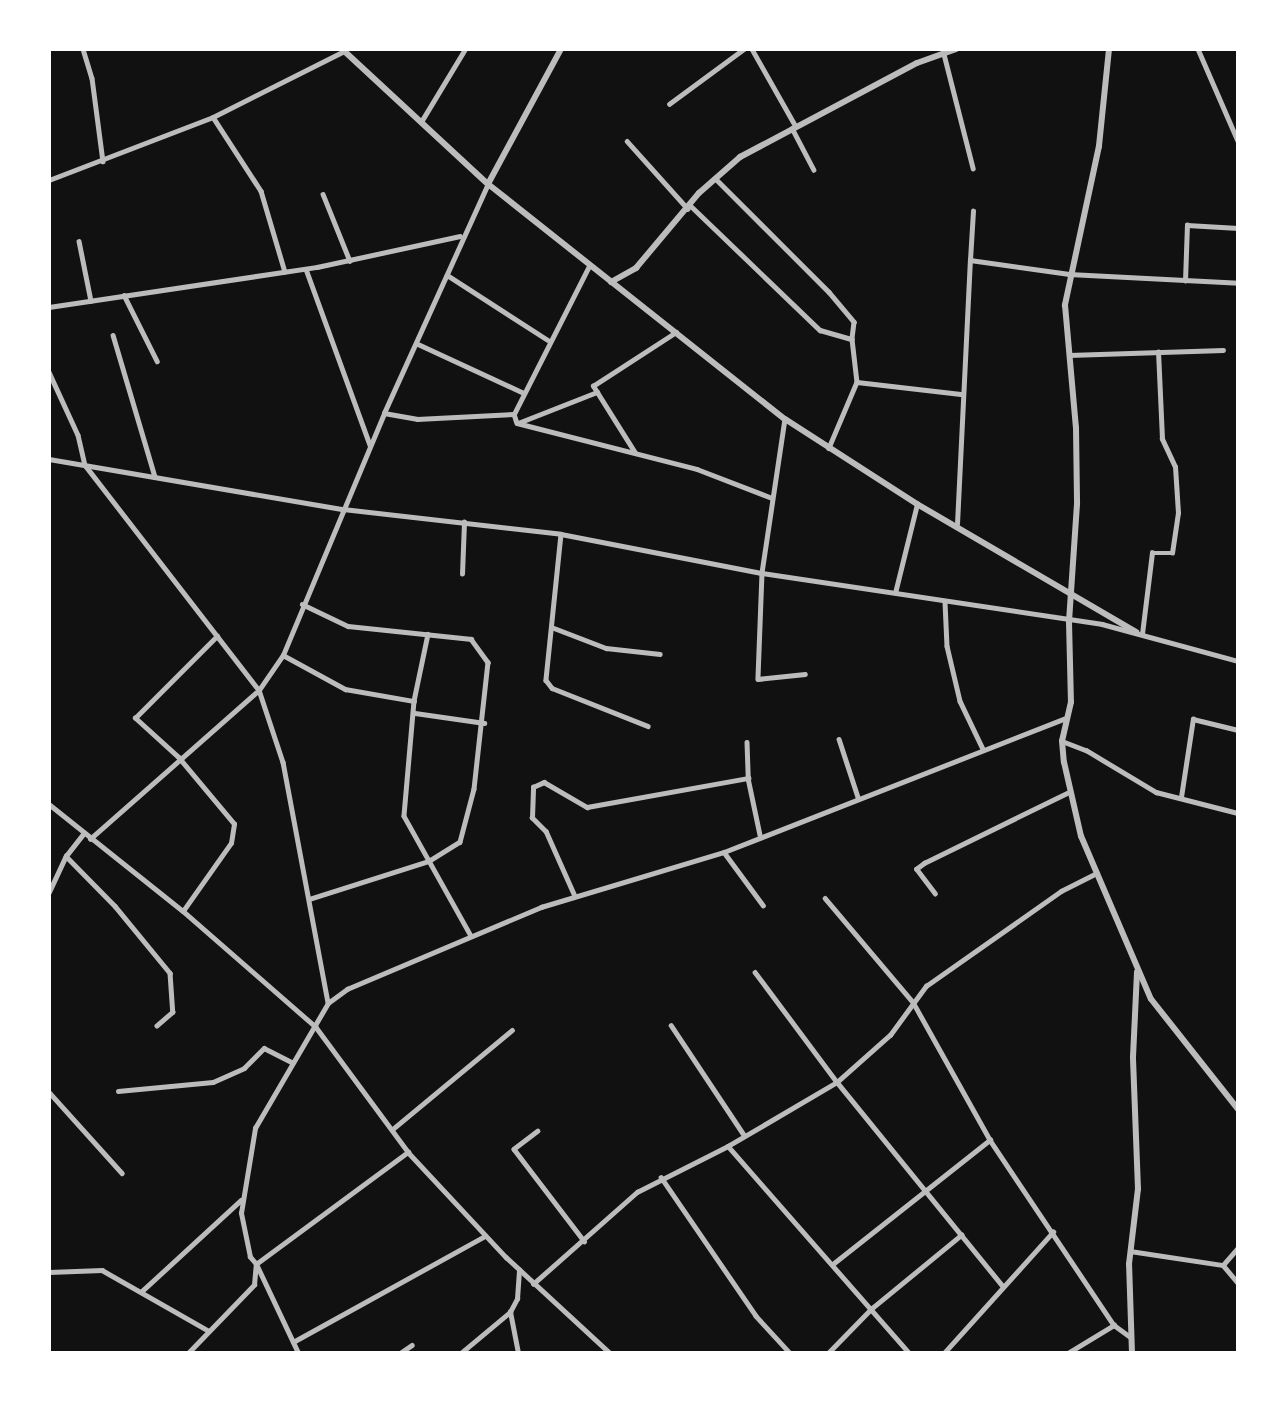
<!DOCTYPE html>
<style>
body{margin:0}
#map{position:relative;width:1287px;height:1402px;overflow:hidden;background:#111;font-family:"Golos Text",sans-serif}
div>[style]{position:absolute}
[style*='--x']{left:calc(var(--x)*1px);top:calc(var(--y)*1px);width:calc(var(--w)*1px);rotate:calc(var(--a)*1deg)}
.minor>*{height:4.5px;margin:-2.25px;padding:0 2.25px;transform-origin:2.25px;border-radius:2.25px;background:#bcbcbc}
.tertiary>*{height:6px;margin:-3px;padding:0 3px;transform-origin:3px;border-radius:3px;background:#bcbcbc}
span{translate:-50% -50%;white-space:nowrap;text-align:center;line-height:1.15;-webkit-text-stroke:7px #fff;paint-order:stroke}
.frame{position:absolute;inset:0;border:51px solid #fff;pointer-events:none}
</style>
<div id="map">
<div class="minor">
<i style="--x:83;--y:49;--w:30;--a:73"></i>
<i style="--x:92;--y:78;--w:84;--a:82.5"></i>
<i style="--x:752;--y:49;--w:87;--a:60.5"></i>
<i style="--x:1198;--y:49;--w:100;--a:66.5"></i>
<i style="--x:944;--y:54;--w:118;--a:75.7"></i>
<i style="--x:669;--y:104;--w:93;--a:-36.3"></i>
<i style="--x:213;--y:117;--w:88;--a:57"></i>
<i style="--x:261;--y:191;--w:84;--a:73.5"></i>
<i style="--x:421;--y:122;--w:85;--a:-58.9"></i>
<i style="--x:792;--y:128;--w:47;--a:62.4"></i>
<i style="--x:627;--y:141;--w:91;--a:48.1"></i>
<i style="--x:715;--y:178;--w:161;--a:45"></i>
<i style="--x:829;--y:292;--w:39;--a:50"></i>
<i style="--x:854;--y:322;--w:17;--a:97"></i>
<i style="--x:49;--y:180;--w:176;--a:-21"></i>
<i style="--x:213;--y:117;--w:147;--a:-26.7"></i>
<i style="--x:323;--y:194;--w:72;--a:68.1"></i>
<i style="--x:691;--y:206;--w:179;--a:43.9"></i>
<i style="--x:820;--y:330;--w:33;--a:16"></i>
<i style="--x:852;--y:339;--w:43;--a:83.4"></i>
<i style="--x:857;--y:382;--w:72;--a:113"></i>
<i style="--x:79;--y:241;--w:61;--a:78.7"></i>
<i style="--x:970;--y:260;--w:49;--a:-86.5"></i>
<i style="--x:306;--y:269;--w:187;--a:70"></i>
<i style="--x:447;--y:275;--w:120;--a:32.8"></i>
<i style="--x:1185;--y:281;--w:56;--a:-88"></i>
<i style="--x:1187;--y:225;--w:51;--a:3.4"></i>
<i style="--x:124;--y:295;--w:74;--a:63.4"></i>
<i style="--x:49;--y:307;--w:271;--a:-8.5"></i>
<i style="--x:317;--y:267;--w:146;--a:-12.2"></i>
<i style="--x:113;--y:335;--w:148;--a:73.5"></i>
<i style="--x:418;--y:344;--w:115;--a:24.8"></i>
<i style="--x:1069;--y:355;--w:154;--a:-1.9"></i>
<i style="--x:49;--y:372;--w:69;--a:65.3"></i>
<i style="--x:78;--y:435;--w:31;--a:77"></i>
<i style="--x:85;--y:465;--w:284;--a:52.3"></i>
<i style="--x:259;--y:690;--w:76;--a:71.6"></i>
<i style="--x:283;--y:762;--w:245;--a:79.4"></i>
<i style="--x:857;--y:382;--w:104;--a:6.6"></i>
<i style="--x:384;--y:413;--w:34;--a:10"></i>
<i style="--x:417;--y:419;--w:97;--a:-3"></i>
<i style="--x:514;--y:414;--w:166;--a:-63.1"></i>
<i style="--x:514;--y:414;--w:9;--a:72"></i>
<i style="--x:517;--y:423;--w:186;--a:14.3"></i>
<i style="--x:697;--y:469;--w:80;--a:21.1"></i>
<i style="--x:785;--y:419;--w:156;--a:98.5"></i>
<i style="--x:762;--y:573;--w:106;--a:92.2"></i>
<i style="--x:758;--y:679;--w:47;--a:-6.1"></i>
<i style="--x:518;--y:423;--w:85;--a:-21.4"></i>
<i style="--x:635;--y:453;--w:79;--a:-122.1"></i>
<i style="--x:593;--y:386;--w:99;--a:-33"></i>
<i style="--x:49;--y:459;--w:298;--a:9.7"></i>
<i style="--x:343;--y:509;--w:219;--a:6.5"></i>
<i style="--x:561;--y:534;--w:205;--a:11"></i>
<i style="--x:762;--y:573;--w:344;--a:8.5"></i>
<i style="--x:1102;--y:624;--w:141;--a:15.2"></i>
<i style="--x:957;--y:524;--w:264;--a:-87.2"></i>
<i style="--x:970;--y:260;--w:100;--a:8"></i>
<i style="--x:1069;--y:274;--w:169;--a:3"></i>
<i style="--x:561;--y:534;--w:147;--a:95.9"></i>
<i style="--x:546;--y:680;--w:10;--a:53"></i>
<i style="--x:552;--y:688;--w:103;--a:21.6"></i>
<i style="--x:462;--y:574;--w:52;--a:-87.8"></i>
<i style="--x:895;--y:593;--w:92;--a:-76.1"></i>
<i style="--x:945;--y:602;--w:44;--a:87.4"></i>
<i style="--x:947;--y:646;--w:57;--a:76.7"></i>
<i style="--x:960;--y:701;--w:53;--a:64.4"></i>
<i style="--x:302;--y:604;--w:51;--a:25.6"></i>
<i style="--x:348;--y:626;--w:124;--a:6"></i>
<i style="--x:471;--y:639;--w:29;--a:54"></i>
<i style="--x:488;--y:662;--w:128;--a:96.3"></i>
<i style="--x:474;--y:789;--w:55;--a:104.8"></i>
<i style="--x:460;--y:842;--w:36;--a:148"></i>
<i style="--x:430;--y:861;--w:125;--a:162.3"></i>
<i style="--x:554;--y:628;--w:56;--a:21"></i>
<i style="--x:606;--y:648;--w:54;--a:6.3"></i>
<i style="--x:428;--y:634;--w:68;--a:101.8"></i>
<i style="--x:414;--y:701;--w:115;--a:95"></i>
<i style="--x:404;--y:816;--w:137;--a:60.8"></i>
<i style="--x:1142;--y:634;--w:82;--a:-83"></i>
<i style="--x:1152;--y:553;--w:20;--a:0"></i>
<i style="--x:1172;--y:553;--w:40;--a:-81.5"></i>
<i style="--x:1178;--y:513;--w:46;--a:-93.7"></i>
<i style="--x:1175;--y:467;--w:31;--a:-115"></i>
<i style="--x:1162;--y:439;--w:87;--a:-92.6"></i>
<i style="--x:283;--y:655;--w:71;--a:28.7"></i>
<i style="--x:345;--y:689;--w:70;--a:9.9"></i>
<i style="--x:415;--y:713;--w:70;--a:8.2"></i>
<i style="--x:839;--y:739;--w:61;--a:71.9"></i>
<i style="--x:1062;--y:741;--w:26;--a:21"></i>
<i style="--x:1086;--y:750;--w:82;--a:31"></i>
<i style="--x:1156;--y:792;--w:85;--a:14.4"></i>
<i style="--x:747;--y:742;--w:36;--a:88"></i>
<i style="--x:1181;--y:797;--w:79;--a:-81.3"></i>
<i style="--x:1193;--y:719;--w:46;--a:13.7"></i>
<i style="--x:49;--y:804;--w:171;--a:38.6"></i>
<i style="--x:183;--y:911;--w:176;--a:41.1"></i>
<i style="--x:316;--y:1027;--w:155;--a:53.6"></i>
<i style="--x:408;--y:1152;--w:144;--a:47"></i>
<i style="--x:506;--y:1257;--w:142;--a:42.7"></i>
<i style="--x:90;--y:839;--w:225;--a:-41.4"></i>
<i style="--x:259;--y:690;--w:42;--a:-55.6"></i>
<i style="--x:283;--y:655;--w:262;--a:-67.3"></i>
<i style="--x:384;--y:413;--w:252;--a:-65.6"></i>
<i style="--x:724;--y:852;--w:66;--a:53.7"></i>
<i style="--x:66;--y:856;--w:70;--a:45.6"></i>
<i style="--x:115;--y:906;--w:87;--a:50.6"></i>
<i style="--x:170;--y:973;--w:39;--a:86"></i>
<i style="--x:173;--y:1012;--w:21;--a:139"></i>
<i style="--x:49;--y:892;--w:40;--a:-65"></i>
<i style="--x:66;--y:856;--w:29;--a:-52"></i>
<i style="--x:935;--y:894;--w:31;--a:-127"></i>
<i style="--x:916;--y:869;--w:10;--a:-37"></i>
<i style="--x:924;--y:863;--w:161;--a:-26.1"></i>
<i style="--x:574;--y:895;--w:69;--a:-114"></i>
<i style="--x:546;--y:832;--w:20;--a:-135"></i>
<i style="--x:532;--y:818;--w:31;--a:-88"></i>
<i style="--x:533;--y:787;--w:12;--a:-24"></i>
<i style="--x:544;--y:782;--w:50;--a:30.2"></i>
<i style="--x:587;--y:807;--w:164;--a:-10.2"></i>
<i style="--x:748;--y:778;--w:58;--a:78.1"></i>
<i style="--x:825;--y:898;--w:136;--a:49.8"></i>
<i style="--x:913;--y:1002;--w:158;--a:60.8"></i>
<i style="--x:990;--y:1140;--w:223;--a:56.2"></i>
<i style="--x:183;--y:911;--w:83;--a:-54.8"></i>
<i style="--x:231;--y:843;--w:19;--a:-81"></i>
<i style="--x:234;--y:824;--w:87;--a:-129.9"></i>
<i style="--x:178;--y:757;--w:58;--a:-137.8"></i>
<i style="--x:135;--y:718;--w:116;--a:-45"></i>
<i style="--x:755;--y:972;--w:137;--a:53.3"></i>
<i style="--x:837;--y:1082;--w:262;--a:50.9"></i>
<i style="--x:671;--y:1025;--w:132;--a:56.4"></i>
<i style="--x:118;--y:1091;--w:95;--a:-5.4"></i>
<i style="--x:213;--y:1082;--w:34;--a:-24"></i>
<i style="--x:244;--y:1068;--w:28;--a:-45"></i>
<i style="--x:264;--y:1048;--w:31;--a:27"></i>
<i style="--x:49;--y:1092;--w:109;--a:48"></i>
<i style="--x:394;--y:1128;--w:153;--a:-39.7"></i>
<i style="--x:538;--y:1131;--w:30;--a:143"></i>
<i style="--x:514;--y:1149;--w:116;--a:52.7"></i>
<i style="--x:728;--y:1146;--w:275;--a:48.8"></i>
<i style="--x:661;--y:1177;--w:168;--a:55.6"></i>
<i style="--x:756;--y:1316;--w:50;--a:47.4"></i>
<i style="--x:1130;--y:1251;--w:94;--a:8.6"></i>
<i style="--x:1223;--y:1265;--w:23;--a:-49"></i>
<i style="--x:834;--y:1263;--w:199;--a:-38.3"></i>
<i style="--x:1223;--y:1265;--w:23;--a:50"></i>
<i style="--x:49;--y:1272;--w:53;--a:-2.2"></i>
<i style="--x:102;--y:1270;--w:121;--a:29.7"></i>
<i style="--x:533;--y:1284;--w:139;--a:-41.5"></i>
<i style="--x:637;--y:1192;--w:102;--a:-26.8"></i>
<i style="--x:728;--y:1146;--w:126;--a:-30.4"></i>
<i style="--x:837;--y:1082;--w:71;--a:-41.6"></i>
<i style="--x:890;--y:1035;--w:61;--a:-53.7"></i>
<i style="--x:926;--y:986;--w:165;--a:-35.1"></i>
<i style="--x:1061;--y:891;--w:40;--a:-26.6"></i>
<i style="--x:142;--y:1291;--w:134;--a:-42.6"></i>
<i style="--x:293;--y:1342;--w:219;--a:-28.9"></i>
<i style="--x:188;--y:1353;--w:95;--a:-45.9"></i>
<i style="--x:254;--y:1285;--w:21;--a:-85"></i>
<i style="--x:256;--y:1264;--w:9;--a:-131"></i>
<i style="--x:250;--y:1257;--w:45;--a:-101.6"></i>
<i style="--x:241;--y:1213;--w:86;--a:-80.6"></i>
<i style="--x:255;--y:1128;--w:145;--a:-59.7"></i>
<i style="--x:328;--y:1003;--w:24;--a:-36"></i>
<i style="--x:347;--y:989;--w:211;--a:-22.9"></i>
<i style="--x:541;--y:907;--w:191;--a:-16.7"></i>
<i style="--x:724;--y:852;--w:365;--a:-21.4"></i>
<i style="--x:298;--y:1353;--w:98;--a:-115.3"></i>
<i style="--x:256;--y:1264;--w:189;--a:-36.4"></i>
<i style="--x:400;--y:1353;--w:14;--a:-34"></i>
<i style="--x:461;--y:1353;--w:64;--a:-39.9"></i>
<i style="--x:518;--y:1353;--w:42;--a:-101"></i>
<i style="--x:510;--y:1312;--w:15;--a:-62"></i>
<i style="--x:517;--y:1299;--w:29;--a:-86"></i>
<i style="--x:828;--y:1353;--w:62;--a:-45.7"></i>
<i style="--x:871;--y:1309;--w:117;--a:-39.4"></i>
<i style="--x:944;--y:1353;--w:163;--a:-48"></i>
<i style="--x:1068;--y:1353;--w:54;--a:-31.3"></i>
<i style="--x:1114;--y:1325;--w:19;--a:36"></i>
</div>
<div class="tertiary">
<i style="--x:342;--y:49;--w:199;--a:42.8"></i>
<i style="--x:488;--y:184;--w:379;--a:38.4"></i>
<i style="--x:785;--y:419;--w:157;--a:32.8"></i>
<i style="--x:917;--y:504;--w:254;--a:30.3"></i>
<i style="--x:1109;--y:49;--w:98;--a:95.9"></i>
<i style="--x:1099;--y:146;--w:163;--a:102.1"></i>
<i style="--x:1065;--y:305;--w:123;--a:84.9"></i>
<i style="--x:1076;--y:428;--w:76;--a:89.2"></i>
<i style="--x:1077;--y:504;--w:118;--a:93.9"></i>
<i style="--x:1069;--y:622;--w:80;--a:88.6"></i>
<i style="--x:1071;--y:702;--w:40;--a:103"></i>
<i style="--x:1062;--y:741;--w:21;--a:85"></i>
<i style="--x:1064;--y:762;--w:76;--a:77.1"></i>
<i style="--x:1081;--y:836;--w:177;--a:66.8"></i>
<i style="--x:1151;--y:999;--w:140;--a:51.7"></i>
<i style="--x:488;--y:184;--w:153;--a:-61.6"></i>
<i style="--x:611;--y:282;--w:29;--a:-29"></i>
<i style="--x:636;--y:268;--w:98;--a:-50"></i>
<i style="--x:699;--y:193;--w:55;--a:-41.3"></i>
<i style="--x:740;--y:157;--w:200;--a:-28"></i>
<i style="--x:917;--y:63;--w:41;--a:-19.7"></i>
<i style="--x:1132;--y:1353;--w:89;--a:-91.9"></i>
<i style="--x:1129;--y:1264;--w:76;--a:-83.2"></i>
<i style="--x:1138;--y:1189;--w:132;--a:-92.2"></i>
<i style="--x:1133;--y:1057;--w:85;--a:-87.3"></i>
</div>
<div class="frame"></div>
</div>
